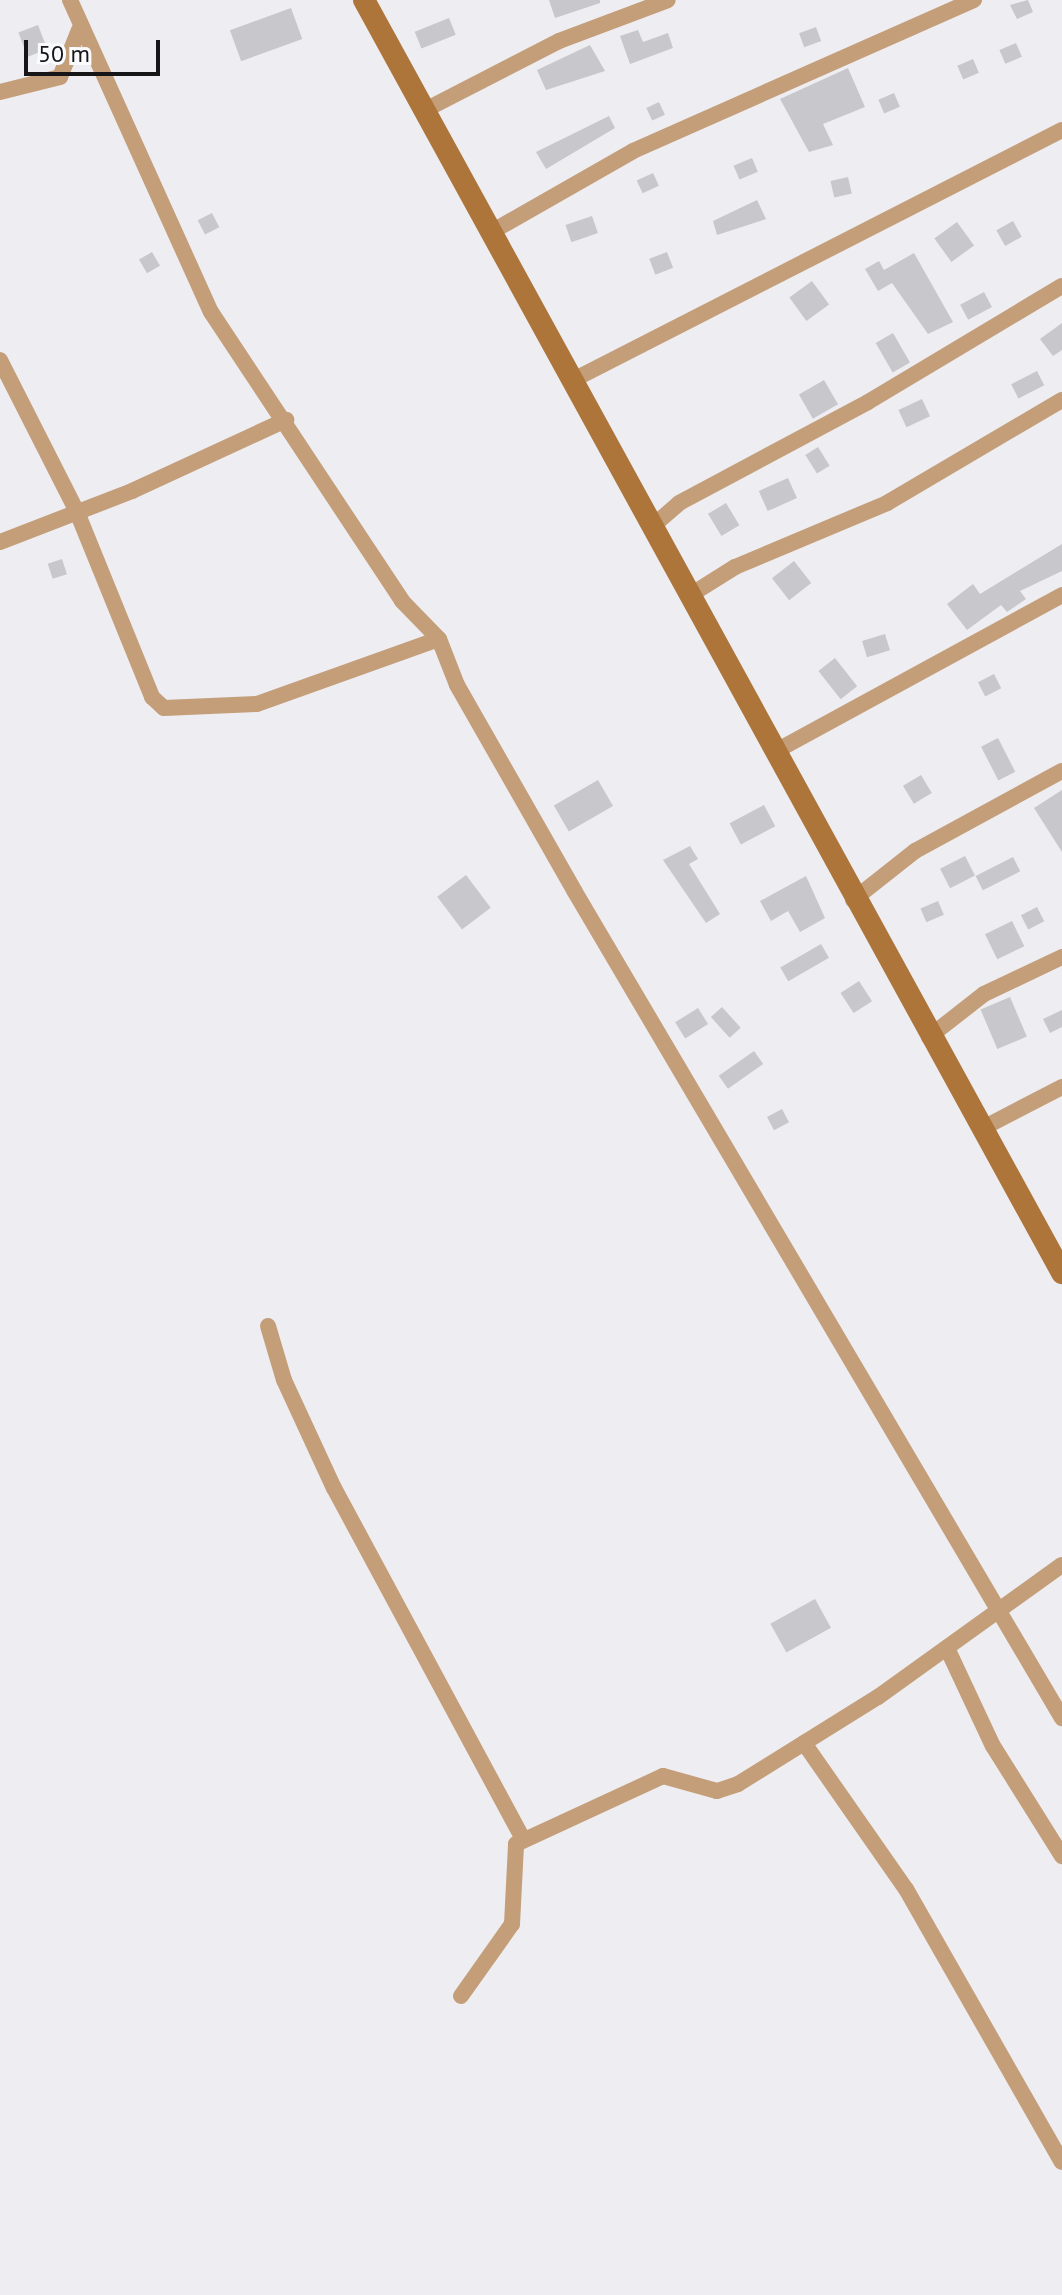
<!DOCTYPE html>
<style>
body{margin:0}
#map{position:relative;width:1062px;height:2295px;overflow:hidden;background:#ededf2;font-family:"PT Sans",sans-serif}
div>[style]{position:absolute}
[style*='--x']{left:calc(var(--x)*1px);top:calc(var(--y)*1px);width:calc(var(--w)*1px);rotate:calc(var(--a)*1deg)}
.building>*{inset:0;background:#c8c7cc;transform-origin:0 0}
.minor>*{height:16px;margin:-8px;padding:0 8px;transform-origin:8px;border-radius:8px;background:#c49e79}
.secondary>*{height:22px;margin:-11px;padding:0 11px;transform-origin:11px;border-radius:11px;background:#ad753a}
span{translate:-50% -50%;white-space:nowrap;text-align:center;line-height:1.15;-webkit-text-stroke:8px #fafbff;paint-order:stroke}
.scale{position:absolute;left:24px;top:40px;width:136px;height:36px;box-sizing:border-box;border:4px solid #161618;border-top:0;padding-left:10px;font-size:24px;line-height:28px;white-space:nowrap;color:#161618;-webkit-text-stroke:6px #fafbff;paint-order:stroke}
</style>
<div id="map">
<div class="building">
<i style="clip-path:polygon(549px 0,600px 0,600px 3px,555px 18px)"></i>
<i style="clip-path:polygon(1028px 0,1033px 12px,1017px 19px,1010px 5px)"></i>
<i style="left:291px;top:8px;width:33px;height:65px;rotate:70deg"></i>
<i style="left:449px;top:18px;width:18px;height:37px;rotate:68deg"></i>
<i style="left:38px;top:25px;width:26px;height:21px;rotate:69deg"></i>
<i style="left:816px;top:27px;width:15px;height:18px;rotate:70deg"></i>
<i style="clip-path:polygon(638px 30px,643px 42px,668px 33px,673px 48px,630px 64px,620px 36px)"></i>
<i style="left:1016px;top:43px;width:15px;height:18px;rotate:67deg"></i>
<i style="clip-path:polygon(590px 45px,605px 71px,546px 90px,537px 70px)"></i>
<i style="left:973px;top:59px;width:15px;height:17px;rotate:67deg"></i>
<i style="clip-path:polygon(848px 68px,865px 107px,823px 124px,833px 145px,809px 152px,780px 99px)"></i>
<i style="left:894px;top:93px;width:15px;height:17px;rotate:67deg"></i>
<i style="left:659px;top:102px;width:14px;height:14px;rotate:65deg"></i>
<i style="clip-path:polygon(609px 116px,615px 128px,546px 169px,536px 152px)"></i>
<i style="left:752px;top:158px;width:15px;height:20px;rotate:67deg"></i>
<i style="left:653px;top:173px;width:14px;height:18px;rotate:65deg"></i>
<i style="left:848px;top:177px;width:17px;height:18px;rotate:77deg"></i>
<i style="clip-path:polygon(757px 200px,766px 219px,717px 235px,713px 221px)"></i>
<i style="left:212px;top:213px;width:16px;height:16px;rotate:63deg"></i>
<i style="left:592px;top:216px;width:18px;height:28px;rotate:71deg"></i>
<i style="left:1013px;top:221px;width:18px;height:19px;rotate:61deg"></i>
<i style="left:957px;top:222px;width:29px;height:28px;rotate:54deg"></i>
<i style="left:152px;top:252px;width:16px;height:15px;rotate:60deg"></i>
<i style="left:667px;top:252px;width:17px;height:19px;rotate:69deg"></i>
<i style="clip-path:polygon(914px 253px,953px 322px,928px 334px,892px 283px,878px 291px,865px 269px,879px 261px,884px 270px)"></i>
<i style="left:812px;top:281px;width:29px;height:28px;rotate:54deg"></i>
<i style="left:984px;top:292px;width:17px;height:27px;rotate:62deg"></i>
<i style="clip-path:polygon(1062px 323px,1062px 350px,1053px 356px,1040px 339px)"></i>
<i style="left:893px;top:333px;width:34px;height:20px;rotate:60deg"></i>
<i style="left:1037px;top:371px;width:16px;height:29px;rotate:63deg"></i>
<i style="left:824px;top:380px;width:28px;height:29px;rotate:60deg"></i>
<i style="left:922px;top:399px;width:19px;height:26px;rotate:65deg"></i>
<i style="left:818px;top:447px;width:22px;height:15px;rotate:58deg"></i>
<i style="left:788px;top:478px;width:22px;height:32px;rotate:66deg"></i>
<i style="left:726px;top:503px;width:26px;height:21px;rotate:59deg"></i>
<i style="clip-path:polygon(1062px 544px,1062px 571px,1020px 591px,1026px 599px,1007px 612px,1001px 605px,967px 630px,947px 604px,973px 584px,980px 594px)"></i>
<i style="left:62px;top:559px;width:16px;height:15px;rotate:72deg"></i>
<i style="left:794px;top:561px;width:28px;height:28px;rotate:52deg"></i>
<i style="left:885px;top:634px;width:17px;height:24px;rotate:73deg"></i>
<i style="left:835px;top:658px;width:36px;height:21px;rotate:52deg"></i>
<i style="left:994px;top:674px;width:16px;height:18px;rotate:63deg"></i>
<i style="left:998px;top:738px;width:38px;height:19px;rotate:63deg"></i>
<i style="left:921px;top:775px;width:21px;height:21px;rotate:59deg"></i>
<i style="left:598px;top:780px;width:30px;height:51px;rotate:60deg"></i>
<i style="clip-path:polygon(1062px 790px,1062px 852px,1034px 808px)"></i>
<i style="left:764px;top:805px;width:24px;height:39px;rotate:62deg"></i>
<i style="clip-path:polygon(690px 846px,698px 859px,689px 864px,720px 914px,706px 923px,663px 860px)"></i>
<i style="left:965px;top:856px;width:22px;height:28px;rotate:63deg"></i>
<i style="left:1013px;top:857px;width:16px;height:42px;rotate:63deg"></i>
<i style="left:466px;top:875px;width:41px;height:36px;rotate:53deg"></i>
<i style="clip-path:polygon(806px 876px,825px 918px,800px 932px,788px 911px,771px 921px,760px 901px)"></i>
<i style="left:938px;top:901px;width:15px;height:19px;rotate:67deg"></i>
<i style="left:1037px;top:907px;width:16px;height:18px;rotate:63deg"></i>
<i style="left:1012px;top:921px;width:28px;height:30px;rotate:64deg"></i>
<i style="left:821px;top:944px;width:16px;height:47px;rotate:60deg"></i>
<i style="left:859px;top:981px;width:24px;height:22px;rotate:57deg"></i>
<i style="left:1010px;top:997px;width:43px;height:32px;rotate:67deg"></i>
<i style="left:722px;top:1007px;width:28px;height:15px;rotate:48deg"></i>
<i style="left:698px;top:1008px;width:19px;height:27px;rotate:58deg"></i>
<i style="clip-path:polygon(1062px 1010px,1062px 1027px,1050px 1033px,1043px 1019px)"></i>
<i style="left:754px;top:1051px;width:16px;height:43px;rotate:55deg"></i>
<i style="left:782px;top:1109px;width:15px;height:17px;rotate:62deg"></i>
<i style="left:815px;top:1599px;width:33px;height:51px;rotate:61deg"></i>
</div>
<div class="minor">
<i style="--x:70;--y:0;--w:342;--a:65.7"></i>
<i style="--x:211;--y:312;--w:346;--a:56.5"></i>
<i style="--x:402;--y:601;--w:53;--a:45.8"></i>
<i style="--x:439;--y:639;--w:49;--a:68.6"></i>
<i style="--x:457;--y:685;--w:238;--a:60.3"></i>
<i style="--x:575;--y:892;--w:959;--a:59.48"></i>
<i style="--x:0;--y:92;--w:62;--a:-14"></i>
<i style="--x:60;--y:77;--w:51;--a:-68"></i>
<i style="--x:425;--y:110;--w:151;--a:-27.2"></i>
<i style="--x:559;--y:41;--w:116;--a:-20.6"></i>
<i style="--x:493;--y:231;--w:161;--a:-29.7"></i>
<i style="--x:633;--y:151;--w:373;--a:-23.9"></i>
<i style="--x:0;--y:360;--w:170;--a:63.1"></i>
<i style="--x:77;--y:512;--w:200;--a:67.9"></i>
<i style="--x:152;--y:697;--w:16;--a:43"></i>
<i style="--x:164;--y:708;--w:93;--a:-2.5"></i>
<i style="--x:257;--y:704;--w:193;--a:-19.7"></i>
<i style="--x:575;--y:379;--w:547;--a:-27.08"></i>
<i style="--x:654;--y:525;--w:33;--a:-41"></i>
<i style="--x:679;--y:503;--w:214;--a:-28.1"></i>
<i style="--x:868;--y:402;--w:226;--a:-30.9"></i>
<i style="--x:0;--y:542;--w:142;--a:-21.1"></i>
<i style="--x:132;--y:491;--w:170;--a:-24.8"></i>
<i style="--x:692;--y:594;--w:51;--a:-32.1"></i>
<i style="--x:735;--y:567;--w:165;--a:-22.8"></i>
<i style="--x:887;--y:503;--w:203;--a:-30.5"></i>
<i style="--x:776;--y:751;--w:326;--a:-28.6"></i>
<i style="--x:853;--y:900;--w:79;--a:-38.3"></i>
<i style="--x:915;--y:851;--w:167;--a:-28.6"></i>
<i style="--x:929;--y:1037;--w:70;--a:-38"></i>
<i style="--x:984;--y:994;--w:86;--a:-25.4"></i>
<i style="--x:981;--y:1129;--w:91;--a:-27.4"></i>
<i style="--x:268;--y:1326;--w:56;--a:73.5"></i>
<i style="--x:284;--y:1380;--w:119;--a:65.2"></i>
<i style="--x:334;--y:1488;--w:399;--a:61.7"></i>
<i style="--x:947;--y:1648;--w:108;--a:64.9"></i>
<i style="--x:993;--y:1746;--w:130;--a:57.9"></i>
<i style="--x:804;--y:1743;--w:178;--a:55.1"></i>
<i style="--x:906;--y:1889;--w:314;--a:60.3"></i>
<i style="--x:461;--y:1996;--w:88;--a:-54.7"></i>
<i style="--x:512;--y:1924;--w:80;--a:-87.1"></i>
<i style="--x:516;--y:1844;--w:162;--a:-24.8"></i>
<i style="--x:663;--y:1776;--w:56;--a:15.5"></i>
<i style="--x:717;--y:1791;--w:22;--a:-18"></i>
<i style="--x:738;--y:1784;--w:165;--a:-31.9"></i>
<i style="--x:878;--y:1697;--w:226;--a:-35.7"></i>
</div>
<div class="secondary">
<i style="--x:364;--y:0;--w:1452;--a:61.26"></i>
</div>
<div class="scale">50 m</div>
</div>
